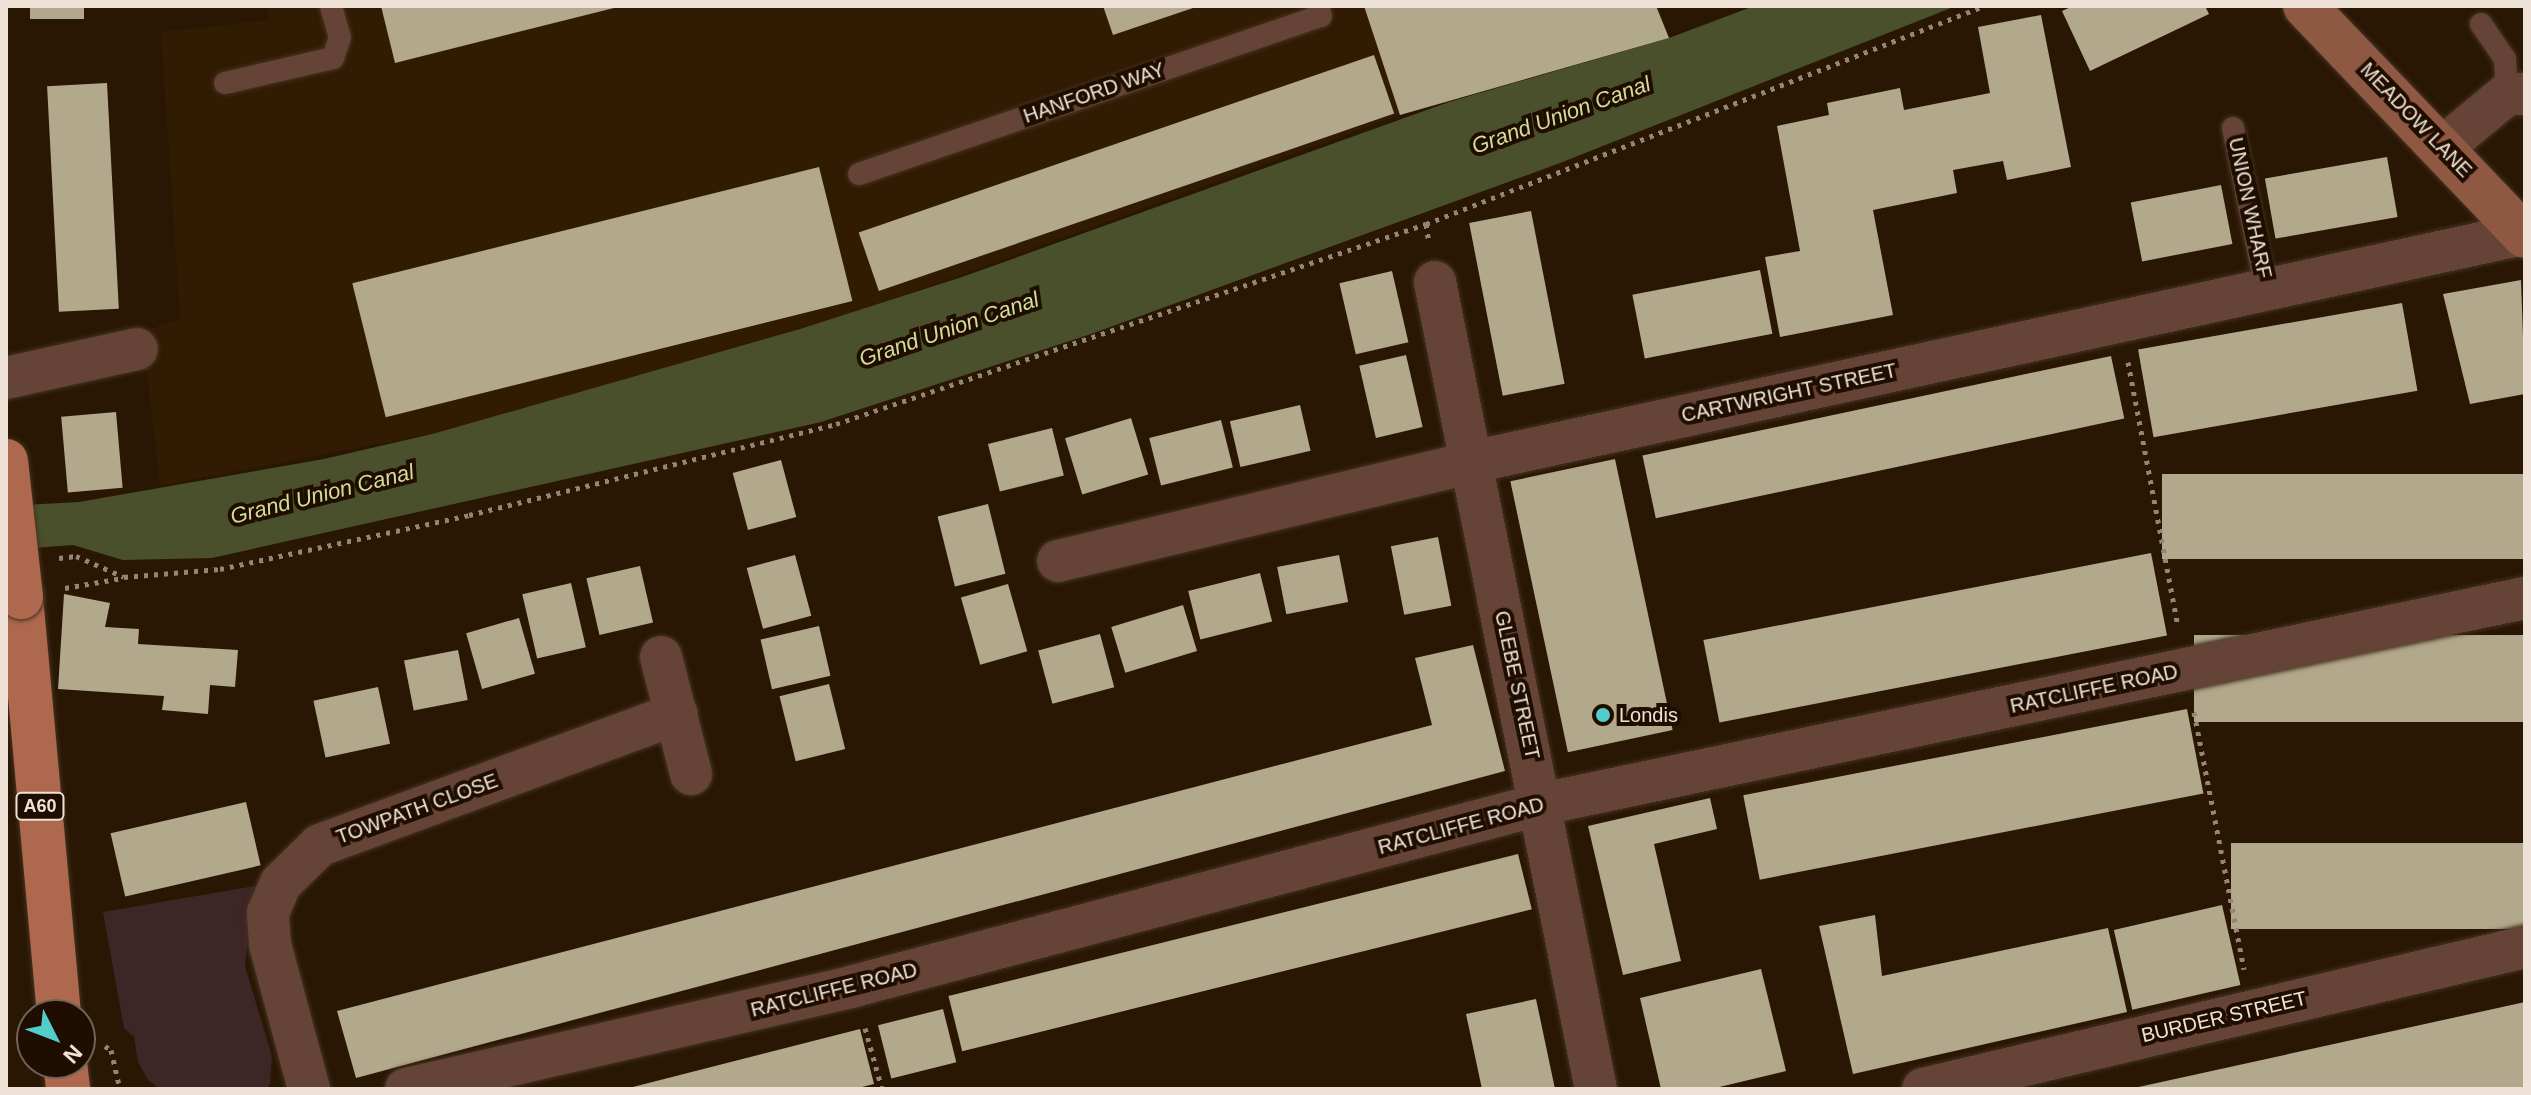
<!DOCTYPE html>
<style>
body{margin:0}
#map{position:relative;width:2531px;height:1095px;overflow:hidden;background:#291704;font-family:Helvetica,sans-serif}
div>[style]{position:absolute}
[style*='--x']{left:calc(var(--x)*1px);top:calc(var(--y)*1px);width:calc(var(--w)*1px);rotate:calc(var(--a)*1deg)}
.built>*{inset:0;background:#311b02}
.green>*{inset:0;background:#3e2526}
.water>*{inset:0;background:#4a502b}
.building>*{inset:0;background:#b2a88b;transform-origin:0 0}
.path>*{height:5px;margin-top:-2.5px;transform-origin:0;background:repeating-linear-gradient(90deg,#948576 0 4px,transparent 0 10px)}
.roads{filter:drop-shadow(0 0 2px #453321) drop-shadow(0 0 2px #453321)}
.lane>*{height:22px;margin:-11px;padding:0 11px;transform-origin:11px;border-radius:11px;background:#654336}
.street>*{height:42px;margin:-21px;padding:0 21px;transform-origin:21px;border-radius:21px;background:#654336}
.secondary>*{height:44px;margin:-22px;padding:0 22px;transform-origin:22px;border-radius:22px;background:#8e5843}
.primary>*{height:44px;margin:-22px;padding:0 22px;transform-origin:22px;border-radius:22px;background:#ae684d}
.bridges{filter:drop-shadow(0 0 2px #453321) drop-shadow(0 0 2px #453321)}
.primary-bridge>*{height:44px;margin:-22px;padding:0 22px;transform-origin:22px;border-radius:22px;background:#ae684d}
.dots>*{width:22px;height:22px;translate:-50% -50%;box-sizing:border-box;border:4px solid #1f0e00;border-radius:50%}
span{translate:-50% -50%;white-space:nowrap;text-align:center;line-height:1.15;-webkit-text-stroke:8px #1f0e00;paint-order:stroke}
.shield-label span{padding:2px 6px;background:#1f0e00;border:2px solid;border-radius:6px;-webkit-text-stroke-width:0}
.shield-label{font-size:18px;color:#eee2d6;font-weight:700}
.street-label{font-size:20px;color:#eee2d6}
.poi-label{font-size:20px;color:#eee2d6}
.left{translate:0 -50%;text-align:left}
.water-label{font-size:22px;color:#d2dd9c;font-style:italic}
.frame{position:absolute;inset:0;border:8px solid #eee2d6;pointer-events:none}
.north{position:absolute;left:16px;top:999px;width:80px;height:80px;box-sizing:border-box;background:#1f0e00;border:2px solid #726356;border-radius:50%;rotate:132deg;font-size:22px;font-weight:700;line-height:32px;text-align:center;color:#eee2d6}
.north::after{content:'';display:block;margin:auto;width:28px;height:36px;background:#53cdc9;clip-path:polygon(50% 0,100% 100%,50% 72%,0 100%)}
</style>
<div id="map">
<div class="built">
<i style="clip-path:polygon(268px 6px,1659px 6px,1669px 38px,1400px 115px,867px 309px,436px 433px,160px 486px,142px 331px,180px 320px,161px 32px,269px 20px)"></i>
</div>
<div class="green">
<i style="clip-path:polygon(261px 885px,250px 916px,245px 966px,272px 1056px,270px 1084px,266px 1089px,160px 1089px,148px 1080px,138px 1062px,134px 1037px,124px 1028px,103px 912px)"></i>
</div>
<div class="water">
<i style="clip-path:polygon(1754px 6px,1956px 6px,1560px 163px,1091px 334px,821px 422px,212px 558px,123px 560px,73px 545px,6px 550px,6px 506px,79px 502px,324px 459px,436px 433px,800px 329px,962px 277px,1449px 102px,1669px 38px)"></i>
</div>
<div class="building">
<i style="left:30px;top:6px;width:54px;height:13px"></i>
<i style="clip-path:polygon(381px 6px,618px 6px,618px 7px,395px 63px)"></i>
<i style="clip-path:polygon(1103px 6px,1196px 6px,1196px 7px,1113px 35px)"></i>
<i style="clip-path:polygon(1364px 6px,1656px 6px,1669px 38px,1400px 115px)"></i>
<i style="clip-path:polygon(2073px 6px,2205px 6px,2209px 14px,2090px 71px,2062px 11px)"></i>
<i style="clip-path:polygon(2041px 15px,2071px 167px,2007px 180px,2003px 161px,1953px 170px,1957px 193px,1873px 210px,1893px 315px,1780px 337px,1765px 257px,1800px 251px,1777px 126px,1829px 115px,1827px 103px,1900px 88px,1904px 110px,1990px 93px,1978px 27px)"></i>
<i style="left:1374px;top:55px;width:62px;height:545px;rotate:71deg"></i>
<i style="left:107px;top:83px;width:226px;height:60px;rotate:87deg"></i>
<i style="left:2387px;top:157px;width:61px;height:124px;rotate:80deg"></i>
<i style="left:819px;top:167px;width:138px;height:481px;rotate:76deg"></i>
<i style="left:2221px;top:185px;width:60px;height:92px;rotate:79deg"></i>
<i style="left:1531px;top:211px;width:176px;height:63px;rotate:79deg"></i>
<i style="left:1760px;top:270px;width:65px;height:130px;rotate:79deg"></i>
<i style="left:1392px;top:271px;width:73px;height:54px;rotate:77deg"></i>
<i style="clip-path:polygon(2521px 280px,2525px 394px,2470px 404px,2443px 294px)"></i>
<i style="left:2402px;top:303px;width:89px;height:268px;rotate:80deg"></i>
<i style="left:1406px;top:355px;width:74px;height:48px;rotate:77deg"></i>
<i style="left:2111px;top:356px;width:64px;height:479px;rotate:78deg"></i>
<i style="left:1300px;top:405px;width:47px;height:72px;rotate:77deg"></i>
<i style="left:116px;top:412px;width:76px;height:55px;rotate:85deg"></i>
<i style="left:1131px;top:418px;width:59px;height:69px;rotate:73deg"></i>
<i style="left:1221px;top:420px;width:49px;height:74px;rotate:76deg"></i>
<i style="left:1052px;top:428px;width:49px;height:66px;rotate:76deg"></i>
<i style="left:1615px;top:459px;width:277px;height:107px;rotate:78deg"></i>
<i style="left:781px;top:460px;width:59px;height:50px;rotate:75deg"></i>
<i style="left:2525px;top:474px;width:85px;height:363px;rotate:90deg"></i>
<i style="left:988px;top:504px;width:72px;height:52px;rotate:76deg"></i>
<i style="left:1438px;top:537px;width:70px;height:48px;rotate:79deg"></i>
<i style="left:2151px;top:553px;width:84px;height:456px;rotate:79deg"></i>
<i style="left:795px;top:555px;width:63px;height:50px;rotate:75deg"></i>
<i style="left:1339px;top:555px;width:48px;height:63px;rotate:79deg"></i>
<i style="left:640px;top:566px;width:58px;height:55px;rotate:77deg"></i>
<i style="left:1260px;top:573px;width:50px;height:74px;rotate:76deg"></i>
<i style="left:571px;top:583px;width:66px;height:50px;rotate:77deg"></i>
<i style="left:1008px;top:584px;width:70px;height:49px;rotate:74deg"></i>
<i style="clip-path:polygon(64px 594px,110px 603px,105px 627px,139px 629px,138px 644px,238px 650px,235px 687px,210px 685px,208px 714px,162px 710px,164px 696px,58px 689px)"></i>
<i style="left:1183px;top:605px;width:48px;height:75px;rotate:73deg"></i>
<i style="left:519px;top:618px;width:58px;height:55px;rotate:74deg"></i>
<i style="left:819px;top:626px;width:51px;height:60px;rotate:77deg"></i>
<i style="left:1100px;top:634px;width:55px;height:64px;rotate:75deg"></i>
<i style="left:2525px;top:635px;width:87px;height:331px;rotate:90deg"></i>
<i style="clip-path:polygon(1473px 645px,1505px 771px,356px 1078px,337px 1011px,1432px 725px,1415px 658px)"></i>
<i style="left:458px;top:650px;width:51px;height:55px;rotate:79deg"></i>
<i style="left:829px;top:684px;width:67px;height:51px;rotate:76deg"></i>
<i style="left:378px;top:687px;width:58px;height:66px;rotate:78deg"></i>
<i style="left:2187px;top:709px;width:86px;height:452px;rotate:79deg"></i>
<i style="clip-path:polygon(1710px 798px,1717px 829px,1654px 844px,1681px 961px,1623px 975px,1588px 826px)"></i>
<i style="left:246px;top:802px;width:65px;height:139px;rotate:77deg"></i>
<i style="left:2525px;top:843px;width:86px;height:294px;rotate:90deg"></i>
<i style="left:1518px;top:854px;width:57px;height:587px;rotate:76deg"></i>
<i style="left:2222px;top:905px;width:82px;height:111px;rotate:77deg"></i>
<i style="clip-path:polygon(1875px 915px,1882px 976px,2108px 928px,2127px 1012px,1853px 1074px,1819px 926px)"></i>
<i style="clip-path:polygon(1761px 969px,1786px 1071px,1711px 1089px,1661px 1089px,1640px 998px)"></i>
<i style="clip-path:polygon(1536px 999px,1555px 1089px,1482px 1089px,1466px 1014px)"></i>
<i style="clip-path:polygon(2525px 1002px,2525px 1089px,2134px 1089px,2134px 1088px)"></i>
<i style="left:943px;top:1009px;width:55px;height:67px;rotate:76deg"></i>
<i style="clip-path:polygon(860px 1029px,874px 1084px,854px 1089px,625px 1089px)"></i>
</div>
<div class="path">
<i style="--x:1426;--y:224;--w:18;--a:81"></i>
<i style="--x:2128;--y:362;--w:270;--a:79.3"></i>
<i style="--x:59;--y:558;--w:17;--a:-7"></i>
<i style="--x:76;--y:556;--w:52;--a:23.6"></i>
<i style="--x:124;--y:577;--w:96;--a:-4.8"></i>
<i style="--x:220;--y:569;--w:255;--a:-12.2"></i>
<i style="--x:469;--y:515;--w:378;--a:-13.9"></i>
<i style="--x:836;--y:424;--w:623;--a:-18.73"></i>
<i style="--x:1426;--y:224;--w:599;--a:-21.34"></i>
<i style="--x:65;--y:588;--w:58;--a:-10"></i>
<i style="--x:2194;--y:712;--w:262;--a:79"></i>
<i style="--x:865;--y:1028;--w:63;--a:74.4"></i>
<i style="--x:105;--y:1046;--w:7;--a:34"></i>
<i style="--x:111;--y:1050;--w:40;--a:77"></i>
</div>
<div class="roads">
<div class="lane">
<i style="--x:2481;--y:24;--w:42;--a:55.6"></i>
<i style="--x:2505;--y:59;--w:35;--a:87"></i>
<i style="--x:225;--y:83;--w:111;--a:-13"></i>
<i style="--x:333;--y:58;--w:21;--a:-71"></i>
<i style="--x:340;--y:38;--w:33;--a:-106"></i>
<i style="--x:2233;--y:128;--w:164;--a:78.4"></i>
<i style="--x:859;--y:174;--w:488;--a:-18.9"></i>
<i style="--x:1321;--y:16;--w:10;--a:-107"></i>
</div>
<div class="street">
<i style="--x:2443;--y:147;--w:83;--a:-39.6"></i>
<i style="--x:2507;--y:94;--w:18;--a:0"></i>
<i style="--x:1435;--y:282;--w:823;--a:78.72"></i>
<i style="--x:6;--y:378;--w:134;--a:-12.5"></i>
<i style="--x:1058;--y:561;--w:426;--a:-13.4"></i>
<i style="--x:1472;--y:462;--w:1075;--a:-12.24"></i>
<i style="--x:661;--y:657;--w:121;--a:75.6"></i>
<i style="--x:309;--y:1089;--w:150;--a:-105.1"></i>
<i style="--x:270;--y:944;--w:31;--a:-94"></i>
<i style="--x:268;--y:913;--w:33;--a:-67"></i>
<i style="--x:281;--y:883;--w:54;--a:-44.3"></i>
<i style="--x:320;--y:845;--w:380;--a:-20.2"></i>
<i style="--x:406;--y:1089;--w:460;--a:-12.9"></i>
<i style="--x:854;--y:986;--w:712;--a:-14.82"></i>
<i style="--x:1542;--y:804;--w:1004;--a:-11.84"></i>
<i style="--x:1923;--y:1089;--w:619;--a:-13.27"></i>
</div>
<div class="secondary">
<i style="--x:2305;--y:6;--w:318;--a:46.3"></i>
</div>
<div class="primary">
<i style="--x:21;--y:597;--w:420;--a:84.8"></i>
<i style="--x:65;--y:1063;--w:26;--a:83"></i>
</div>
</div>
<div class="bridges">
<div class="primary-bridge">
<i style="--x:6;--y:461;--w:137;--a:83.7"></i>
</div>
</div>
<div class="dots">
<i style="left:1603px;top:715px;background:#53cdc9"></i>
</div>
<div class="shield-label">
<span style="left:40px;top:806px">A60</span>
</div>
<div class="street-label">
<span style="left:1094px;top:93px;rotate:-19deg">HANFORD WAY</span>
<span style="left:2416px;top:120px;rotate:46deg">MEADOW LANE</span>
<span style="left:2250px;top:208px;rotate:78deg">UNION WHARF</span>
<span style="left:1789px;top:393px;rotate:-12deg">CARTWRIGHT STREET</span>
<span style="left:1517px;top:685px;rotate:78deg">GLEBE STREET</span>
<span style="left:2094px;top:689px;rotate:-12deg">RATCLIFFE ROAD</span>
<span style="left:417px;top:809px;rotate:-20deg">TOWPATH CLOSE</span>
<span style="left:1461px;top:826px;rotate:-15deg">RATCLIFFE ROAD</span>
<span style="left:834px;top:990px;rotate:-14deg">RATCLIFFE ROAD</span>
<span style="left:2224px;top:1017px;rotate:-13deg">BURDER STREET</span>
</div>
<div class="poi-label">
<span class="left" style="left:1619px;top:715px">Londis</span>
</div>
<div class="water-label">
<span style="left:1561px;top:115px;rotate:-20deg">Grand Union Canal</span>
<span style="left:949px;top:329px;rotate:-19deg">Grand Union Canal</span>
<span style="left:322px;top:494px;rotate:-14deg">Grand Union Canal</span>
</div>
<div class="frame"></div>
<div class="north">N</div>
</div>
